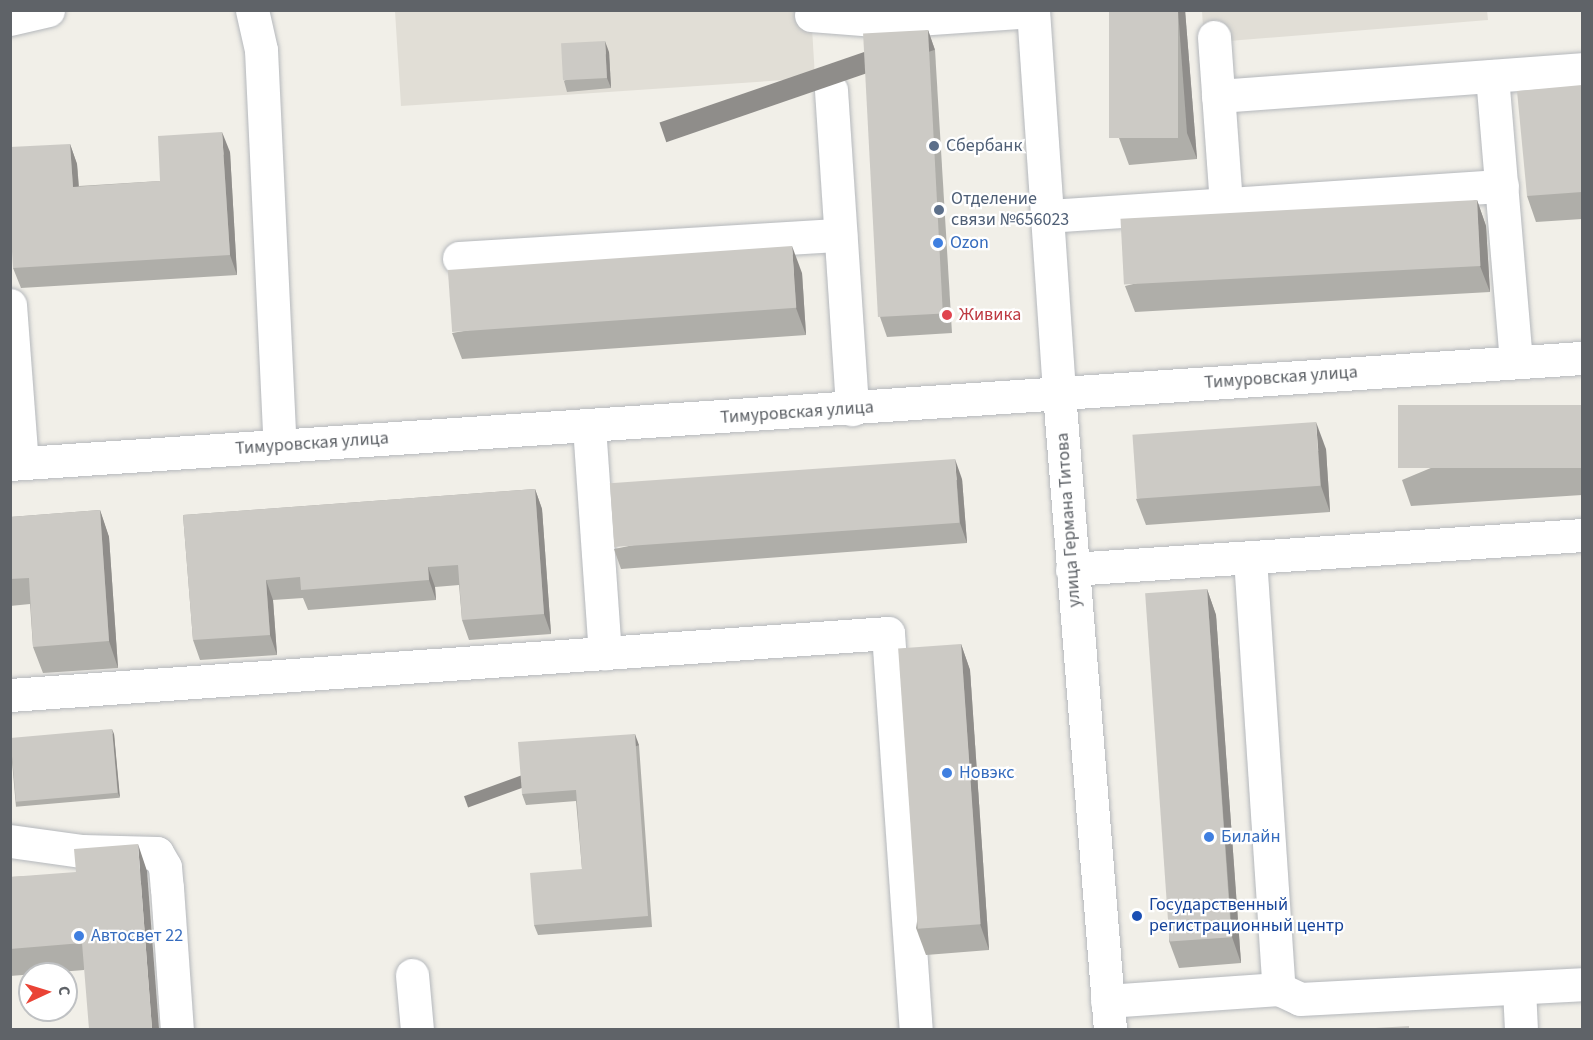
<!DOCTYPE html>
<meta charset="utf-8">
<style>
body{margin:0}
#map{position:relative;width:1593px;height:1040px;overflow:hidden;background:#f1efe8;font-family:"Source Sans 3",sans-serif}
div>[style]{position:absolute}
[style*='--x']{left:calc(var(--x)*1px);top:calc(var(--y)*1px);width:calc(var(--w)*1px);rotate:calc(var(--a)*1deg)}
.education>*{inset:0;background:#e1ded6}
.roads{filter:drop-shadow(0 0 2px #b5b8bc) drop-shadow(0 0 2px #b5b8bc)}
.minor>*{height:33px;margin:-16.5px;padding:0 16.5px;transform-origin:16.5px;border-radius:16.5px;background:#fff}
.wall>*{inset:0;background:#afaea9;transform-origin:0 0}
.shaded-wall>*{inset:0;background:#8f8d8a;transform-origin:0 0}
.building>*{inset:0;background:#cccac5;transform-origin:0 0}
.dots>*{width:16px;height:16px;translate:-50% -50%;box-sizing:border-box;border:3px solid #fff;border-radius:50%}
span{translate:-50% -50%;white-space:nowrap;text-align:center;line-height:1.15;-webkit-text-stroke:4.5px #fff;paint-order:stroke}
.service-label{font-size:18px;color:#4e5e75}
.left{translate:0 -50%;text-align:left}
.shop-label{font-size:18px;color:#366cbe}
.health-label{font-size:18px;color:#be3a42}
.street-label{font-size:18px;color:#5f6368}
.transit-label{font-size:18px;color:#164399}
.frame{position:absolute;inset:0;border:12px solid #5f6368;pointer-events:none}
.north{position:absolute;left:18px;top:962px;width:60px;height:60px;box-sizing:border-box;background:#fff;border:2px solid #bfc1c3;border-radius:50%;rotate:86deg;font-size:16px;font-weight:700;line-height:24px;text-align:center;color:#5f6368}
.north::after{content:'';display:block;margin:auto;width:21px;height:27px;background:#ea4335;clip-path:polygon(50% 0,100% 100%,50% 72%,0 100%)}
</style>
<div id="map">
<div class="education">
<i style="clip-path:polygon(1487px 10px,1488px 20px,1204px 43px,1202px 11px)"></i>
<i style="clip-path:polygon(395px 11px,811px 11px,815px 78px,401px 106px)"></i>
</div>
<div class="roads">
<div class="minor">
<i style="--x:252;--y:10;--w:41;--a:77.3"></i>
<i style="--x:261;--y:50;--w:396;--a:87.3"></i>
<i style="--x:1033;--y:10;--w:384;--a:86.1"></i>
<i style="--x:1059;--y:393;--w:639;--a:85.42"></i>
<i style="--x:811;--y:15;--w:77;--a:4.5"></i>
<i style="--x:888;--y:21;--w:145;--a:-3.9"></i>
<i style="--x:10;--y:19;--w:39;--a:-13"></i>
<i style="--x:1214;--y:37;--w:166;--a:85.9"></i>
<i style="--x:1492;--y:76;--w:287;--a:85.2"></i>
<i style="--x:831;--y:90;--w:320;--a:86.2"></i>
<i style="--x:1218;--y:96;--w:365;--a:-4.2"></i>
<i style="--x:1047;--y:216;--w:456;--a:-3.8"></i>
<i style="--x:459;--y:258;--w:382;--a:-3.5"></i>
<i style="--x:10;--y:305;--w:158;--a:85.7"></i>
<i style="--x:589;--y:426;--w:228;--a:86"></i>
<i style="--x:10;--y:464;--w:1576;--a:-3.86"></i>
<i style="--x:1250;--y:558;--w:432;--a:86.2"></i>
<i style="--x:1072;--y:569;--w:511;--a:-3.81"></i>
<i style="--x:10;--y:695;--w:880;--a:-4.04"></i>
<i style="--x:888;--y:633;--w:398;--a:86"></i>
<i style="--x:10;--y:841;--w:73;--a:7.9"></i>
<i style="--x:82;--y:851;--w:75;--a:1.5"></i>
<i style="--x:157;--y:853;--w:16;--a:60"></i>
<i style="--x:165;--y:867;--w:21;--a:85"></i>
<i style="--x:167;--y:888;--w:142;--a:86"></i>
<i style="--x:412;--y:975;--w:55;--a:84.8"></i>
<i style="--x:1519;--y:989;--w:41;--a:87.2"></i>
<i style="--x:1107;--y:1001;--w:172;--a:-4"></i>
<i style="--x:1279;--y:989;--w:23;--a:25"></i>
<i style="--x:1300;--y:999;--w:282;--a:-3"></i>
</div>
</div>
<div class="wall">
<i style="clip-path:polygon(1109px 10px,1185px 10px,1197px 159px,1129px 165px,1119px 138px)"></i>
<i style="clip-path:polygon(928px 30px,935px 50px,952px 333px,887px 337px,880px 317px)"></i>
<i style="clip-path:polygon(609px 52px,611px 88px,567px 92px,564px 81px)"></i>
<i style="clip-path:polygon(1582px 85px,1582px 219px,1536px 222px,1527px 196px)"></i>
<i style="clip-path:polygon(70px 144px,77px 164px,79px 186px,160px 181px,230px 152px,237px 275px,21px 288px,13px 268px)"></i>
<i style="clip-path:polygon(1477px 200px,1486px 226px,1490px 292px,1135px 312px,1125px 286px)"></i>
<i style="clip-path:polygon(802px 273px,806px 335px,462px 359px,452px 333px)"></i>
<i style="clip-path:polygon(1582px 405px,1582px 495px,1411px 506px,1402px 480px)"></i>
<i style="clip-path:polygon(1326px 449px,1330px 512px,1146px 525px,1136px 499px)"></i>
<i style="clip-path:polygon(962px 479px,967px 543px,621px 569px,614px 549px)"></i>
<i style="clip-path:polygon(535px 489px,542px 509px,551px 634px,469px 640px,462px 620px,459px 585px,435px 587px,436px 600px,308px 610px,303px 598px,273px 600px,277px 655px,200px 660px,193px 640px,183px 515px)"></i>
<i style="clip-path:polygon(100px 510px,109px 537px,118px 668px,43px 673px,33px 647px,30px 604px,10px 606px,10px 517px)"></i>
<i style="clip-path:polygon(1207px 589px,1216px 615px,1241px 963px,1179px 968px,1169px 941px)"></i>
<i style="clip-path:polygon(961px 644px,970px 670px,989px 950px,926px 955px,916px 928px)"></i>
<i style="left:114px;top:734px;width:64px;height:104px;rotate:85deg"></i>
<i style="clip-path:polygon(639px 745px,652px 927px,538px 935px,534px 925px,582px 869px,576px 801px,526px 805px,522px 794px)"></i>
<i style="clip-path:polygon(147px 871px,84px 970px,10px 976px,10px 877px)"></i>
</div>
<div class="shaded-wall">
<i style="clip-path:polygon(1178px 10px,1185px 10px,1197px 159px,1187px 133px)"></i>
<i style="left:928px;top:30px;width:21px;height:284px;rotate:71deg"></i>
<i style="clip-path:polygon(605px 41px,609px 52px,611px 88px,607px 78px)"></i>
<i style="clip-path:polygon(222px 132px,230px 152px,237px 275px,230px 255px)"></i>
<i style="clip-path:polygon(70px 144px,77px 164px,80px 207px,73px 187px)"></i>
<i style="clip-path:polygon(1477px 200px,1486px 226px,1490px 292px,1480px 266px)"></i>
<i style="clip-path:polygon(792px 246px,802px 273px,806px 335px,796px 308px)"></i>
<i style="clip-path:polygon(1316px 422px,1326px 449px,1330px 512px,1321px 486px)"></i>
<i style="clip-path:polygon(955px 459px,962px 479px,967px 543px,960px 523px)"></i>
<i style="clip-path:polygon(535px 489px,542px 509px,551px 634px,544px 614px)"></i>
<i style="clip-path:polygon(100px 510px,109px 537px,118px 668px,109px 641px)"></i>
<i style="clip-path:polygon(428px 567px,435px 587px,436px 600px,429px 580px)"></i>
<i style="clip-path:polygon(266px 580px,273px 600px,277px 655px,270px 635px)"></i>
<i style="clip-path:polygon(1207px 589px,1216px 615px,1241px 963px,1232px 937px)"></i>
<i style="clip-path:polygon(961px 644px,970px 670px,989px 950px,980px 924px)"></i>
<i style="clip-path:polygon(112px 729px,114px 734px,120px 798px,118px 793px)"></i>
<i style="left:635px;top:734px;width:12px;height:182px;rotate:70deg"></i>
<i style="clip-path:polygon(138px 844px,147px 871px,159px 1029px,152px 1029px)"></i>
</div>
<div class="building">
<i style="left:1109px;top:10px;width:69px;height:128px"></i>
<i style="left:928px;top:30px;width:284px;height:65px;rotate:87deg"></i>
<i style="left:605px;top:41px;width:37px;height:44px;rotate:87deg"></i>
<i style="clip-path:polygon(1582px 85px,1582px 192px,1527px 196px,1517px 91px)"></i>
<i style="clip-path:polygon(222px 132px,230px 255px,13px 268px,10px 219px,10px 147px,70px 144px,73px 187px,160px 181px,158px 136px)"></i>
<i style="left:1477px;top:200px;width:66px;height:357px;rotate:87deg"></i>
<i style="left:792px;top:246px;width:62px;height:345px;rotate:86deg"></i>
<i style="left:1582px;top:405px;width:63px;height:184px;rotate:90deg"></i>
<i style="left:1316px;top:422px;width:64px;height:184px;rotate:86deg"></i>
<i style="left:955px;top:459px;width:64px;height:346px;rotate:86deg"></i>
<i style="clip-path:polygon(535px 489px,544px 614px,462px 620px,458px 565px,428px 567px,429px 580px,301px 590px,300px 577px,266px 580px,270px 635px,193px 640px,183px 515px)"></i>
<i style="clip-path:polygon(100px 510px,109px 641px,33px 647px,29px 578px,10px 579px,10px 517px)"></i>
<i style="left:1207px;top:589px;width:349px;height:62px;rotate:86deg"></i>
<i style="left:961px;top:644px;width:281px;height:63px;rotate:86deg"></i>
<i style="left:112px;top:729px;width:64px;height:102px;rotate:85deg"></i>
<i style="clip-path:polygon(635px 734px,648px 916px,534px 925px,530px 873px,582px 869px,576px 790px,522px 794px,518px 742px)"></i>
<i style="clip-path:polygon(138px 844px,152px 1029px,89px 1029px,82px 943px,10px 949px,10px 877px,76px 872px,74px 849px)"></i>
<i style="clip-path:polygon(1409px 1026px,1409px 1029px,1359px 1029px)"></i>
<i style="clip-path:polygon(1355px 1028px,1355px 1029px,1336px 1029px)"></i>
</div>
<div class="dots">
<i style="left:934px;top:146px;background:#5c6f8a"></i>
<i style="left:939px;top:210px;background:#5c6f8a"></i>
<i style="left:938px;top:243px;background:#3f7fe0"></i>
<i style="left:947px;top:315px;background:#e0444e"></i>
<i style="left:947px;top:773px;background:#3f7fe0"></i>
<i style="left:1209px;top:837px;background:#3f7fe0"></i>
<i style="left:1137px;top:916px;background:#1a4fb4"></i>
<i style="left:79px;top:936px;background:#3f7fe0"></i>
</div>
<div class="service-label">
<span class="left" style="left:946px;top:146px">Сбербанк</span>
<span class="left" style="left:951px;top:210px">Отделение<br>связи №656023</span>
</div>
<div class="shop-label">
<span class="left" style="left:950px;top:243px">Ozon</span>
<span class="left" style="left:959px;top:773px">Новэкс</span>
<span class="left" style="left:1221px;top:837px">Билайн</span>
<span class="left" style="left:91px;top:936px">Автосвет 22</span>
</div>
<div class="health-label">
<span class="left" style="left:959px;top:315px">Живика</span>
</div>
<div class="street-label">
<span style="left:1281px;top:378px;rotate:-4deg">Тимуровская улица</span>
<span style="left:797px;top:413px;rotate:-4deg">Тимуровская улица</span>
<span style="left:312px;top:444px;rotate:-4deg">Тимуровская улица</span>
<span style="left:1069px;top:520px;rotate:-94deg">улица Германа Титова</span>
</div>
<div class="transit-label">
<span class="left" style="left:1149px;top:916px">Государственный<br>регистрационный центр</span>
</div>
<div class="frame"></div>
<div class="north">С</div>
</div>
